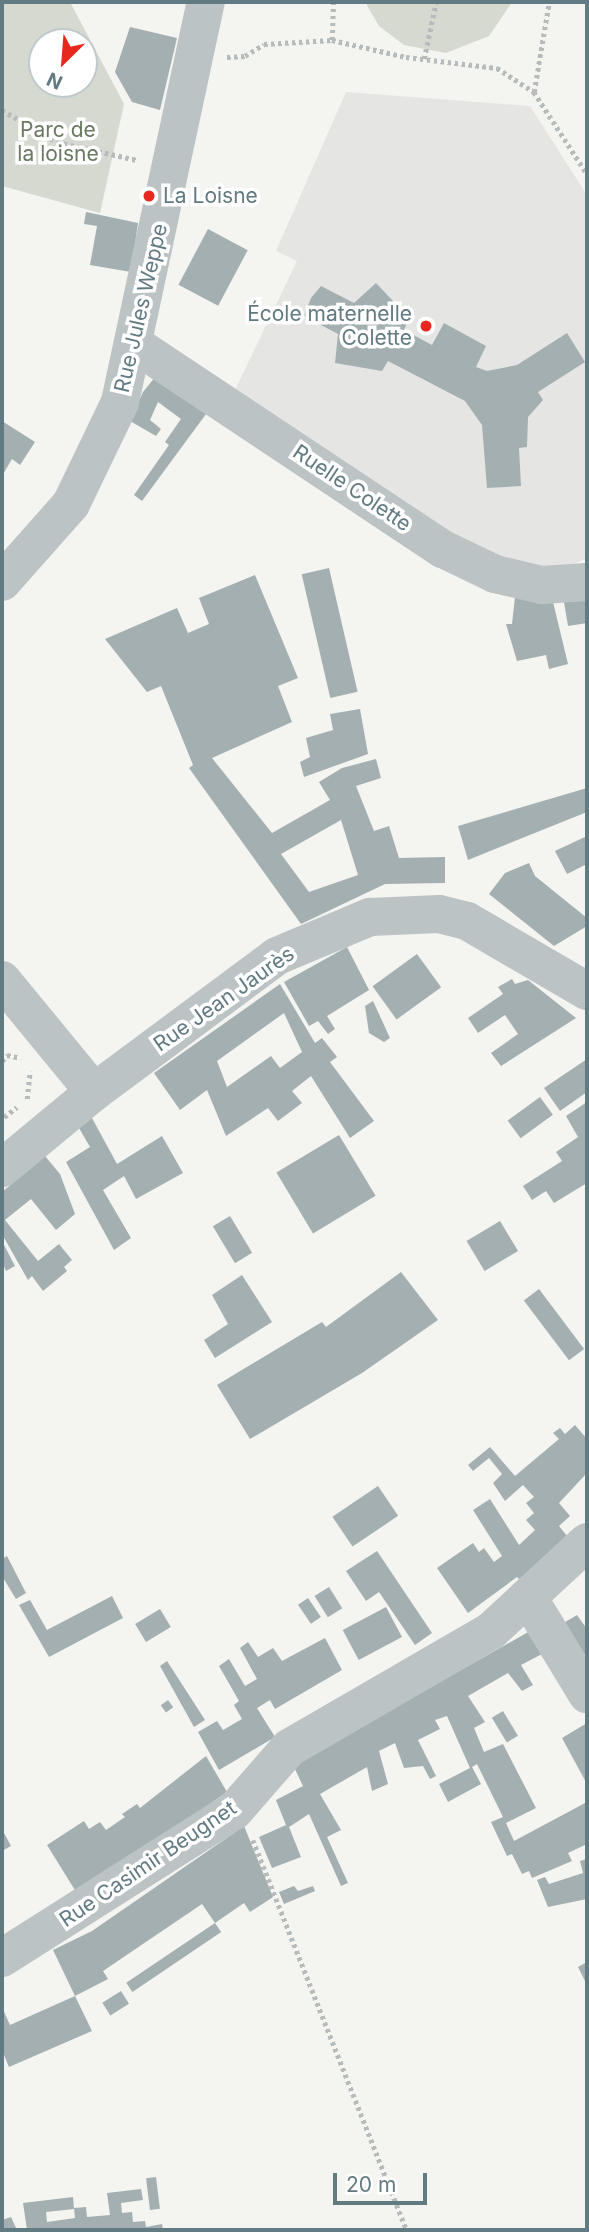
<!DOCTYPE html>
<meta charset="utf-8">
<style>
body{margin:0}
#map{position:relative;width:589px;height:2232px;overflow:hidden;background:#f4f4f0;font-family:Inter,sans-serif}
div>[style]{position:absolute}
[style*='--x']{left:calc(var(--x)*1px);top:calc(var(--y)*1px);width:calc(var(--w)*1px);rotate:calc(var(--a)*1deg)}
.built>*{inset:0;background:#e5e5e4}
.green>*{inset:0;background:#d5d9cf}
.building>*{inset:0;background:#a4afb2;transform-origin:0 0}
.path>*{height:4.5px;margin-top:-2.25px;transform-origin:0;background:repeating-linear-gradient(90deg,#b6bbbc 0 3.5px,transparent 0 7px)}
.minor>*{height:38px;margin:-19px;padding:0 19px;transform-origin:19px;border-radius:19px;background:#bcc3c5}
.dots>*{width:19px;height:19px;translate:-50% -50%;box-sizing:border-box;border:4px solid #fff;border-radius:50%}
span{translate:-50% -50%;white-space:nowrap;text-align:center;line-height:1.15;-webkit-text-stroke:7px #fff;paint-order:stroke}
.park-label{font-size:21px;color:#6a7961}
.poi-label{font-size:21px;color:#627a82}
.left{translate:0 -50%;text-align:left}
.right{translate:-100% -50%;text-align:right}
.street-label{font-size:21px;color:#627a82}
.frame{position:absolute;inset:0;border:4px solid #627a82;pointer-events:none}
.north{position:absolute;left:28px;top:28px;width:70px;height:70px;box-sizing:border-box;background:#fff;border:2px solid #c0cacd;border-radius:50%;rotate:205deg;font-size:19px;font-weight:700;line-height:28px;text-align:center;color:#627a82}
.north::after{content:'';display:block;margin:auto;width:24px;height:32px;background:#e6281e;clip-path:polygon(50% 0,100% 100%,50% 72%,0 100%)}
.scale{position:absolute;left:333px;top:2173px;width:94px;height:32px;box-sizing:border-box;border:4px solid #627a82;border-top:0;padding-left:9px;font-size:21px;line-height:24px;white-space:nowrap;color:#627a82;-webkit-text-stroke:5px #fff;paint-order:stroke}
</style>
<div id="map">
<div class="built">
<i style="clip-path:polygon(346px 92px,530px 106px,587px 195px,587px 558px,570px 566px,545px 569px,518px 564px,451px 536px,234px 392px,297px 261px,276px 251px)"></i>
</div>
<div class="green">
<i style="clip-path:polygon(evenodd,2px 2px,70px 2px,124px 104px,100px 213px,2px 186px,2px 2px,42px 42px,84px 42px,84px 84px,42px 84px,42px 42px)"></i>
<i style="clip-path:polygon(365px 2px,512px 2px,489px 36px,446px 53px,404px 45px,379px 26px)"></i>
</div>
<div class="building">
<i style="clip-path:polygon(130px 27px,177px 38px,160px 110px,132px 102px,115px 72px)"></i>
<i style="clip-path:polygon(86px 212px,138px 223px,131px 272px,90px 265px,97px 226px,84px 224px)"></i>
<i style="left:208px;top:229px;width:45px;height:63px;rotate:28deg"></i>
<i style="clip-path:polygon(376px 283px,409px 318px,404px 330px,432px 345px,444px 323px,486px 346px,476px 367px,487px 371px,517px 365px,567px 333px,585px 362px,538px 392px,543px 400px,528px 417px,527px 447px,519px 448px,521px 486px,487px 488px,482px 425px,465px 401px,388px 361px,382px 371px,335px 363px,338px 334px,304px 316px,311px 298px,321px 286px,354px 303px)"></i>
<i style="clip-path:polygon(160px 371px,209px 410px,142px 501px,134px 495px,169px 445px,165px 442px,181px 419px,158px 402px,150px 420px,161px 429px,156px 436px,130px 421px,143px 392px)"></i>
<i style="clip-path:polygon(2px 421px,35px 442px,20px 465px,12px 459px,2px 476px)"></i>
<i style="left:329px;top:568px;width:127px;height:28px;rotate:77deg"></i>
<i style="clip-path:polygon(evenodd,255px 575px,298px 678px,278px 686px,292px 722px,212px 758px,272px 833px,330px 800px,319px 782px,342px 768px,376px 759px,381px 778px,356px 786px,374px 831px,389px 826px,399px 858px,445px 857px,445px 883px,385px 884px,301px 924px,189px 768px,193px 765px,161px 686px,147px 692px,105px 639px,177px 608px,188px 633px,209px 624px,199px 598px,255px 575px,341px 820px,358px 875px,309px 892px,281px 854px,341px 820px)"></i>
<i style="clip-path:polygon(515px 597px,553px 602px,568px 664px,549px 669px,546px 655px,517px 661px,506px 624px,512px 624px)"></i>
<i style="clip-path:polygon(587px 600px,587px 623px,568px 626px,564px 602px)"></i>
<i style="clip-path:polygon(360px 709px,368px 754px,304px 777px,300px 762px,310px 757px,306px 738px,333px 730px,330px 714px)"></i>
<i style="clip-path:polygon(587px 788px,587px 812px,468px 860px,458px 826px)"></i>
<i style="clip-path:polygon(587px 836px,587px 864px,567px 874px,555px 851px)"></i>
<i style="clip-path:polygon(529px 863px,535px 876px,587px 918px,587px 926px,554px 946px,489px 894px,505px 873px)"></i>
<i style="clip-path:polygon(347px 947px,369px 990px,327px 1016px,335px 1029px,328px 1034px,318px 1021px,309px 1026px,284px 982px)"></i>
<i style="left:417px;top:954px;width:41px;height:55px;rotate:54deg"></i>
<i style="clip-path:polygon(512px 979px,515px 984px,528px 980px,576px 1018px,501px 1066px,491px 1053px,518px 1034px,505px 1015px,478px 1033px,468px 1018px,503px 994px,498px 987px)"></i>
<i style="clip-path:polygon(evenodd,280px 984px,315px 1043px,322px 1038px,337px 1057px,330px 1062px,374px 1121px,350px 1138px,311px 1076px,292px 1091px,302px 1103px,278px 1121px,268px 1108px,226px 1136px,207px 1090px,180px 1110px,154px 1073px,280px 984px,284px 1013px,302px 1052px,280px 1068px,271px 1056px,227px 1087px,217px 1061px,284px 1013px)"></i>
<i style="clip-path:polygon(373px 1001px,390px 1038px,384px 1042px,369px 1033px,365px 1006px)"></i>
<i style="clip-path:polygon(587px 1059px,587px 1092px,560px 1111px,544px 1088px)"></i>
<i style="left:540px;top:1097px;width:22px;height:40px;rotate:54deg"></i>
<i style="clip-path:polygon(587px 1102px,587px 1183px,554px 1203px,546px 1191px,532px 1200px,523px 1186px,562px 1161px,556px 1152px,578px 1137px,566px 1116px)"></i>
<i style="clip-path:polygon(92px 1118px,117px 1164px,162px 1136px,183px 1173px,136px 1199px,124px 1176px,103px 1190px,131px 1238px,114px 1250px,66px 1162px,90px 1147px,79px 1128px)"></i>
<i style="left:339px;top:1135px;width:71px;height:73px;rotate:59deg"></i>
<i style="clip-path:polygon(45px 1156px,60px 1174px,75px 1214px,56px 1230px,31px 1199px,5px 1220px,38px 1261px,59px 1244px,72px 1260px,64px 1267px,67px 1271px,43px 1291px,32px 1276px,28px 1280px,3px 1236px,2px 1192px)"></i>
<i style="left:230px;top:1216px;width:43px;height:20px;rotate:59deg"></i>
<i style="left:500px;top:1221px;width:35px;height:39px;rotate:59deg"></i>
<i style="clip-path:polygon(2px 1241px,15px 1266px,6px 1271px,2px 1262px)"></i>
<i style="clip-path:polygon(401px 1272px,438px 1320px,362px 1373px,250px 1439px,217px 1385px,322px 1322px,326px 1327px)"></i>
<i style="clip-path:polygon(242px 1275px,272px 1322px,215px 1358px,204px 1340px,228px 1324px,212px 1295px)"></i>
<i style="left:539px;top:1289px;width:75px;height:19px;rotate:53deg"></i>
<i style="clip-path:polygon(575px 1425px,587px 1439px,587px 1473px,559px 1503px,570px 1516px,559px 1526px,567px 1536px,520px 1580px,517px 1577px,468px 1613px,437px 1568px,473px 1543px,479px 1552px,484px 1548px,494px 1562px,502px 1556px,473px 1510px,490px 1499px,519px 1545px,535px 1530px,526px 1520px,534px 1513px,526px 1503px,534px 1497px,523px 1485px,505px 1501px,493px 1483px,502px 1474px,489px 1458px,473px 1471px,468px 1465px,490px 1447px,515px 1476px,559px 1439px,553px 1433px,560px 1428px,565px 1434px)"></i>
<i style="left:378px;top:1486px;width:36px;height:55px;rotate:56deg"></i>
<i style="clip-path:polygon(377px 1551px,432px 1633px,415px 1645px,379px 1592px,366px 1601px,346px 1571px)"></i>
<i style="clip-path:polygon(7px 1556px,26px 1593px,16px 1599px,2px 1576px,2px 1559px)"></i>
<i style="left:329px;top:1587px;width:25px;height:17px;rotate:58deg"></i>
<i style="clip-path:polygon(112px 1596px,123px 1618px,49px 1657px,19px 1605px,30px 1600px,47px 1630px)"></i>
<i style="left:308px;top:1598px;width:23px;height:12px;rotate:56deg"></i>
<i style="left:386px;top:1607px;width:34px;height:49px;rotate:62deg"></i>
<i style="left:160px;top:1609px;width:21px;height:29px;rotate:59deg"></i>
<i style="clip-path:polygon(577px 1615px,587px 1629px,587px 1675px,560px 1625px)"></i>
<i style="clip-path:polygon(537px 1627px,542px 1654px,521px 1665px,533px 1685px,522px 1691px,508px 1673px,468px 1696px,485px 1722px,474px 1728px,484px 1752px,503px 1744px,536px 1808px,506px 1823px,514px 1841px,587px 1802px,587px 1844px,568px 1853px,572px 1861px,532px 1878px,529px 1871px,522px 1874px,512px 1854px,507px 1856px,491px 1822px,503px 1817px,477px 1764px,472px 1767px,481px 1784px,448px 1802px,439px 1784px,470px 1768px,447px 1716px,435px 1720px,440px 1729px,418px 1740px,436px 1776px,430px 1779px,423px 1766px,404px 1768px,395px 1743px,379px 1751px,388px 1784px,372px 1791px,367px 1767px,320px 1794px,341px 1830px,327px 1837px,348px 1883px,341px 1886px,309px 1814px,289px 1827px,301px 1857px,272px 1868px,259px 1837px,286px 1825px,276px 1800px,303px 1786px,293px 1765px)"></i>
<i style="clip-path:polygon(325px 1638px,342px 1670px,275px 1709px,270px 1700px,257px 1708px,275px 1737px,219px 1770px,198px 1732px,217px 1721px,223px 1730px,242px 1719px,234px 1705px,239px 1701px,219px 1666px,229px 1659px,245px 1686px,257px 1679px,240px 1648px,248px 1642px,258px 1657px,273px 1648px,282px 1661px)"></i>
<i style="clip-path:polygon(167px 1661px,205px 1720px,194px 1727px,160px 1666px)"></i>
<i style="left:168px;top:1700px;width:9px;height:9px;rotate:54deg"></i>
<i style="left:503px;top:1711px;width:29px;height:13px;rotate:59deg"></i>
<i style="clip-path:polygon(587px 1723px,587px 1784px,562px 1738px)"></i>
<i style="clip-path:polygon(206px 1756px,227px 1792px,78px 1895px,47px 1845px,84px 1821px,89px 1829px,100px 1822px,106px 1830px,125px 1817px,122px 1814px,137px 1804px,140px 1808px)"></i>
<i style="clip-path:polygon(244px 1826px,273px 1897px,250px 1912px,244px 1903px,215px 1923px,202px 1904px,103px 1971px,108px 1979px,75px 1996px,53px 1950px,92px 1931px)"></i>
<i style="clip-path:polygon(2px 1829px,11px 1846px,2px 1851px)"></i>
<i style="clip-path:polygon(587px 1859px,587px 1899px,548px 1907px,537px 1880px,545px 1877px,549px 1884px,583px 1873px,580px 1861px)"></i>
<i style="clip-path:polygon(294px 1886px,298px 1891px,313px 1886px,315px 1891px,284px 1904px,279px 1892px)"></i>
<i style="left:215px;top:1923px;width:11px;height:107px;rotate:56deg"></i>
<i style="clip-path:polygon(587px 1962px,587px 1985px,578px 1967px)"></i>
<i style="left:121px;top:1991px;width:15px;height:22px;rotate:58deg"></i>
<i style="clip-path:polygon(75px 1996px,92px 2031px,9px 2067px,2px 2050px,2px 2007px,10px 2025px)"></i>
<i style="left:156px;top:2177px;width:32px;height:10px;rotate:83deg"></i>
<i style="clip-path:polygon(141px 2189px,143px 2200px,121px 2203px,122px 2213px,132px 2212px,133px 2222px,145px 2221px,146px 2227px,162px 2224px,163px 2230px,27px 2230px,23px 2203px,73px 2197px,74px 2209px,46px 2212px,47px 2222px,75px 2218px,74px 2208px,86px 2207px,87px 2217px,110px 2215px,107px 2193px)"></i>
<i style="clip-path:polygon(11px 2217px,17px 2230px,5px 2230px,2px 2220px)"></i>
</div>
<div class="path">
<i style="--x:332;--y:40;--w:38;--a:-88"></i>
<i style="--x:227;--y:57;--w:18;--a:-3"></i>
<i style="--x:245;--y:56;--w:22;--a:-32"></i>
<i style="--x:264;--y:44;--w:68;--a:-3.4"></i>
<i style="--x:332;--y:40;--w:76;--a:12.9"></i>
<i style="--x:406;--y:57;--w:92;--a:6.9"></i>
<i style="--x:497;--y:68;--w:44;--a:33"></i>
<i style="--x:534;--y:92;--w:98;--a:57.1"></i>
<i style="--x:424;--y:59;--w:58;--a:-78.1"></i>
<i style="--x:534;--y:92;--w:91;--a:-80.5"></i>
<i style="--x:2;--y:110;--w:64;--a:30.2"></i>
<i style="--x:57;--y:142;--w:82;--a:12.7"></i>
<i style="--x:2;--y:1061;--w:8;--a:-50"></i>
<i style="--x:7;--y:1055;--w:14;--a:12"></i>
<i style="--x:27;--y:1099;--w:28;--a:-84"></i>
<i style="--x:4;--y:1117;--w:16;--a:-38"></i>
<i style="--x:253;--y:1840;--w:419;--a:68.5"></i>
</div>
<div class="minor">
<i style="--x:134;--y:344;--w:371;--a:33.6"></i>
<i style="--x:443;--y:549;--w:58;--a:25.7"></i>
<i style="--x:495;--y:574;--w:48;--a:13.2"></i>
<i style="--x:542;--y:585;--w:45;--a:-3.8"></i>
<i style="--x:2;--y:582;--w:104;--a:-48.5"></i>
<i style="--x:71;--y:504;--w:113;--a:-64.3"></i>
<i style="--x:120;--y:402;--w:409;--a:-77.9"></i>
<i style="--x:2;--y:980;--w:145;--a:50.6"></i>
<i style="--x:2;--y:1168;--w:119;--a:-39.6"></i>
<i style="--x:94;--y:1092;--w:228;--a:-36.6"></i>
<i style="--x:277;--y:956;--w:101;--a:-22.8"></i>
<i style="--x:370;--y:917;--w:69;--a:-2.5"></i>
<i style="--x:439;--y:914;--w:29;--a:14"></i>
<i style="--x:467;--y:921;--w:139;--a:30.3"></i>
<i style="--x:528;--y:1597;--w:114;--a:58.7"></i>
<i style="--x:2;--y:1958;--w:275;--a:-32.4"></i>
<i style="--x:234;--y:1811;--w:84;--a:-48.9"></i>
<i style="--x:289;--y:1748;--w:233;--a:-30.1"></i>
<i style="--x:491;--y:1631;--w:131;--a:-42.8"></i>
</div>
<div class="dots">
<i style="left:149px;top:196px;background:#e6281e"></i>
<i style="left:426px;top:326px;background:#e6281e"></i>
</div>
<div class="park-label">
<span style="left:58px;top:142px">Parc de<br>la loisne</span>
</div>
<div class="poi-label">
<span class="left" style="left:163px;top:196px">La Loisne</span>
<span class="right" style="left:412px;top:326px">École maternelle<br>Colette</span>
</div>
<div class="street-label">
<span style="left:141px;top:308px;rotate:-77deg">Rue Jules Weppe</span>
<span style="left:352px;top:488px;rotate:34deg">Ruelle Colette</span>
<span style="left:224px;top:999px;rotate:-35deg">Rue Jean Jaurès</span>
<span style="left:148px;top:1864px;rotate:-34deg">Rue Casimir Beugnet</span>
</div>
<div class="frame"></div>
<div class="north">N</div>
<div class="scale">20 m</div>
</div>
